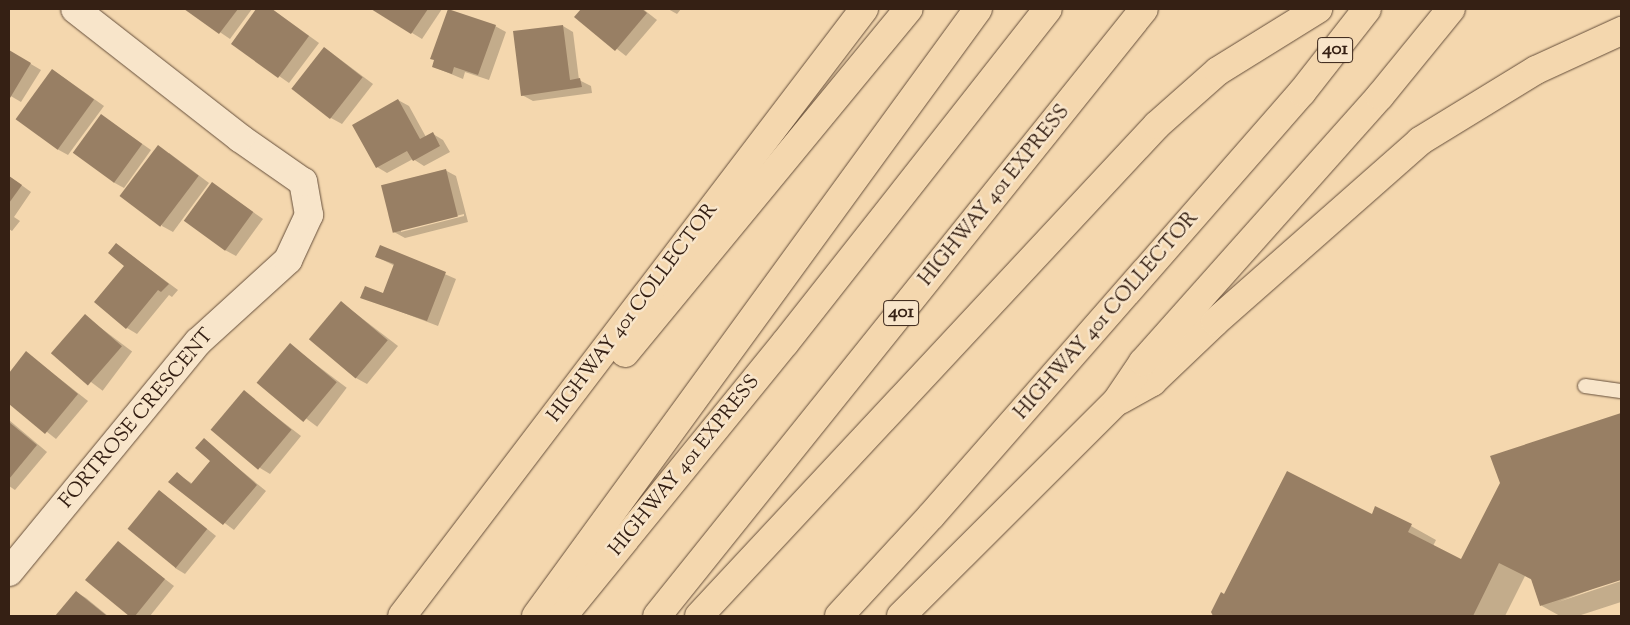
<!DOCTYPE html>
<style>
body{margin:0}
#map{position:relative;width:1630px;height:625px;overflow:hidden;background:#f4d7ae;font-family:"Sorts Mill Goudy",serif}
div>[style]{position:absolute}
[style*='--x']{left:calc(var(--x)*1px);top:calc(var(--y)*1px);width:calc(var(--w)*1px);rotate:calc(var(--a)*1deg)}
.shadow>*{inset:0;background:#0003;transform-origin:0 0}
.building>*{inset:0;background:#987f64;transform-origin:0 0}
.roads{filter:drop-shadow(0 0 1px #654e3a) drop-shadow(0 0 1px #654e3a)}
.lane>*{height:14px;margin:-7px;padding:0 7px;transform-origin:7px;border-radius:7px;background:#f8e5ca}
.street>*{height:28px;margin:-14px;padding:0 14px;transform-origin:14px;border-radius:14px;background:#f8e5ca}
.highway>*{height:28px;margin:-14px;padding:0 14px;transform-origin:14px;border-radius:14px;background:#f4d7ae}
span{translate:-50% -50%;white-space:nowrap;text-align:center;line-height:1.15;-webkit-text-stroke:5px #f8e5ca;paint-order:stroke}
.shield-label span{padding:1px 4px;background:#f8e5ca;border:1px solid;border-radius:4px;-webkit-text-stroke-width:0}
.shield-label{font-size:19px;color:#352014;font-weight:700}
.street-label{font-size:20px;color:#352014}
.frame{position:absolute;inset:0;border:10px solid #352014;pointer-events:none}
</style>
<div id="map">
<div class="shadow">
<i style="clip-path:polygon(186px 9px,252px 9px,230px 39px)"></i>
<i style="clip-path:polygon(258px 9px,272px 9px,319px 43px,289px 83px,232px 43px)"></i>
<i style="clip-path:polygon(373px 9px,442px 9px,422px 39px)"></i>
<i style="clip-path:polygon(583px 9px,643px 9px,657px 20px,626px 56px,576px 17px)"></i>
<i style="clip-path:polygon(668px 9px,681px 9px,677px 14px)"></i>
<i style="clip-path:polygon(495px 26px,506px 32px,489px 80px,465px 72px,463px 79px,434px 67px)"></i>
<i style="clip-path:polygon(563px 26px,573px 32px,579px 80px,591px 86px,592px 93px,533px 101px,522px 95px)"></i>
<i style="clip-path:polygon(325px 48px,373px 84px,342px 124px,331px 118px)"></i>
<i style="clip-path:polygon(9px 51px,41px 70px,21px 102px,9px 95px)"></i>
<i style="clip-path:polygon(53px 70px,104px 106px,68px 155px,57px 149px)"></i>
<i style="clip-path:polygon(398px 100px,409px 106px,426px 137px,433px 134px,443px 140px,450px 152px,424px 166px,413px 159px,387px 173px,377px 167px)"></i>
<i style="clip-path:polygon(101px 115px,151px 150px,124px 188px,113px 182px)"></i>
<i style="clip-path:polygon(169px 153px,209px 183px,173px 232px,162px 226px)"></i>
<i style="clip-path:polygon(evenodd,445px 170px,456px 176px,468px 222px,405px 238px,394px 232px,445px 170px,464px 214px,464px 216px,401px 232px,401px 230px,464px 214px)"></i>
<i style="clip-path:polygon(9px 176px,31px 192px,14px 217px,20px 221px,12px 231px,9px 229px)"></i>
<i style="clip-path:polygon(213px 184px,263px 219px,236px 256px,225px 250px)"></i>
<i style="clip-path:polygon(117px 245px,178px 290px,172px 297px,169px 295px,137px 334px,127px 328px,126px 266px)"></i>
<i style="clip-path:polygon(381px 246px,456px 279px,438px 326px,362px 297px,384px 295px,395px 266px,377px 257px)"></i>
<i style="clip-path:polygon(342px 303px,398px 346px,367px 384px,356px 378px)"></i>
<i style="left:85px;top:316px;width:59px;height:49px;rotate:37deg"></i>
<i style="left:290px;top:345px;width:71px;height:49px;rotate:37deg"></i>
<i style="clip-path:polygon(27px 353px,88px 401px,56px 439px,9px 402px,9px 375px)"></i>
<i style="clip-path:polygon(244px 392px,301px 436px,270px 474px,260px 468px)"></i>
<i style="clip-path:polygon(1621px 414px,1621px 578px,1558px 602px,1621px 581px,1621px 602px,1578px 616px,1560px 616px,1542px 606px,1532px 580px,1525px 576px,1505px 616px,1215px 616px,1225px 595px,1372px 516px,1411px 526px,1436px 540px,1433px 546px,1461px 561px,1501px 483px,1492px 457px)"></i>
<i style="clip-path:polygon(9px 420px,47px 452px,15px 490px,9px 486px)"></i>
<i style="clip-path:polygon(204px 440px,266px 491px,234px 530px,170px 482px,177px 474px,193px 484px,212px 461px)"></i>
<i style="clip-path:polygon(160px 491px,216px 536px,185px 574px,175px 568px)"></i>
<i style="clip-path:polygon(118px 543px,174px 586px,150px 616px,131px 616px,87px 580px)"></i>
<i style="clip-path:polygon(76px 592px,86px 598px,108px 616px,57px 616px)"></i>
</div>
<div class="building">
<i style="clip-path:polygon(184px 9px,238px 9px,219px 34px)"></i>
<i style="clip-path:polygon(256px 9px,272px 9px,309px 36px,278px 78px,231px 44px)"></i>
<i style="clip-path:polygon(371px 9px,428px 9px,411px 34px)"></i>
<i style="clip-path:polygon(448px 9px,496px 25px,478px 75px,454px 67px,452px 74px,432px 67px,434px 60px,430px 59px)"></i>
<i style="clip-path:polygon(581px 9px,642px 9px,647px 13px,615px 51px,574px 17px)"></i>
<i style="clip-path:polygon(563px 25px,570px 80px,580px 78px,582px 87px,521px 96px,513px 31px)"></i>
<i style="left:324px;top:47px;width:49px;height:53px;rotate:38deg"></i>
<i style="clip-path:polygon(9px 50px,31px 63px,10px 98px,9px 97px)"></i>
<i style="left:52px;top:69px;width:52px;height:62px;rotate:36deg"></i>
<i style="clip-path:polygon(398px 99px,420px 139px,433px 132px,440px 146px,413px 161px,407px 151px,376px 168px,352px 125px)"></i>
<i style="left:101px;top:114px;width:51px;height:48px;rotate:36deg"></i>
<i style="left:158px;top:145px;width:51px;height:64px;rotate:37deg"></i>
<i style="left:446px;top:169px;width:49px;height:67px;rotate:76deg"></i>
<i style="clip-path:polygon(9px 176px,22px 185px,9px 203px)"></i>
<i style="left:212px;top:182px;width:51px;height:48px;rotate:36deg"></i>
<i style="clip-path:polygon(116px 243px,169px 284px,161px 292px,158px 290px,126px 329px,94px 302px,124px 266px,108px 253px)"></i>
<i style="clip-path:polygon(380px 245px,446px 272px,427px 321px,360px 298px,365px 286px,383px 293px,394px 264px,375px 257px)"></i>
<i style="left:341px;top:301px;width:61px;height:50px;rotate:40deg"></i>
<i style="left:85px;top:314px;width:49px;height:52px;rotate:41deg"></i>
<i style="left:290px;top:343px;width:61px;height:52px;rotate:40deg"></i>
<i style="clip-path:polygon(26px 351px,78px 394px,45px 434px,9px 404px,9px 373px)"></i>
<i style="left:244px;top:390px;width:62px;height:52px;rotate:40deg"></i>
<i style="clip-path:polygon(1621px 413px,1621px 580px,1540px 606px,1531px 579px,1499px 563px,1473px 616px,1213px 616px,1211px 612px,1221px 592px,1224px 594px,1287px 471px,1372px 514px,1375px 506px,1412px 524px,1408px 532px,1461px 559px,1500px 483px,1490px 456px)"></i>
<i style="clip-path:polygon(9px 422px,37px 445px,9px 479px)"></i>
<i style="clip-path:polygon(204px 438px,257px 485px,223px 525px,168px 482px,177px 472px,191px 484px,210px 461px,195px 448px)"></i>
<i style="left:159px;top:490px;width:62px;height:50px;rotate:39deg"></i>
<i style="clip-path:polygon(118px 541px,165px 579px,135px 616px,129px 616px,85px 580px)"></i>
<i style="clip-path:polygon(76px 591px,107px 616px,55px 616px)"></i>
</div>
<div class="roads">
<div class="lane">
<i style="--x:1585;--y:386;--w:36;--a:8"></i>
</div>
<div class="street">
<i style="--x:9;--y:572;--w:298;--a:-50.6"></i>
<i style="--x:198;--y:342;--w:122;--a:-42.3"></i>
<i style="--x:288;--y:260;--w:50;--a:-65"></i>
<i style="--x:309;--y:215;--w:34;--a:-100"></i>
<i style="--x:303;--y:182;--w:77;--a:-145.1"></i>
<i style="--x:240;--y:138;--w:209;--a:-142"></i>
</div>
<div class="highway">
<i style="--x:625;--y:353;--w:446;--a:-50.5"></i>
<i style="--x:1120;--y:400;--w:37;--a:-29"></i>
<i style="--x:1152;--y:382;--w:87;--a:-43.6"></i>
<i style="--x:1215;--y:322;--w:273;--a:-41.4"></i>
<i style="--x:1420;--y:141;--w:136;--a:-31.5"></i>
<i style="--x:1536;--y:70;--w:94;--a:-24.6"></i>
<i style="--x:402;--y:616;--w:763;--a:-52.72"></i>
<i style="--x:536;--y:616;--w:751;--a:-53.94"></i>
<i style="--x:563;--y:616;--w:352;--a:-50.9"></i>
<i style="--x:785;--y:343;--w:425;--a:-51.8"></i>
<i style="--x:657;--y:616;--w:778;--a:-51.26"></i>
<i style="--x:699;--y:616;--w:671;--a:-46.99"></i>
<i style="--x:1157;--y:125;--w:81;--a:-41.5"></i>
<i style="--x:1218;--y:71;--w:118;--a:-31.8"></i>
<i style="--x:839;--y:616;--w:136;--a:-47.4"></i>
<i style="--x:931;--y:516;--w:563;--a:-48.81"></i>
<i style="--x:1302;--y:92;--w:105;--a:-51.9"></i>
<i style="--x:901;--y:616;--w:303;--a:-44.9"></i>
<i style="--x:1116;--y:402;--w:48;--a:-56"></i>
<i style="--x:1143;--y:362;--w:356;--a:-48.3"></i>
<i style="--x:1380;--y:96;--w:112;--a:-50.8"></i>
</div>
</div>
<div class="shield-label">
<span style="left:1335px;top:50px">401</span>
<span style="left:901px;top:313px">401</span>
</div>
<div class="street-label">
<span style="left:995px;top:196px;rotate:-51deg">HIGHWAY 401 EXPRESS</span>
<span style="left:633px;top:313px;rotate:-53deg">HIGHWAY 401 COLLECTOR</span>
<span style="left:1107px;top:316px;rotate:-49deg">HIGHWAY 401 COLLECTOR</span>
<span style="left:137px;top:419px;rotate:-50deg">FORTROSE CRESCENT</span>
<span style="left:685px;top:466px;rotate:-51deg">HIGHWAY 401 EXPRESS</span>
</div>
<div class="frame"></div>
</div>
